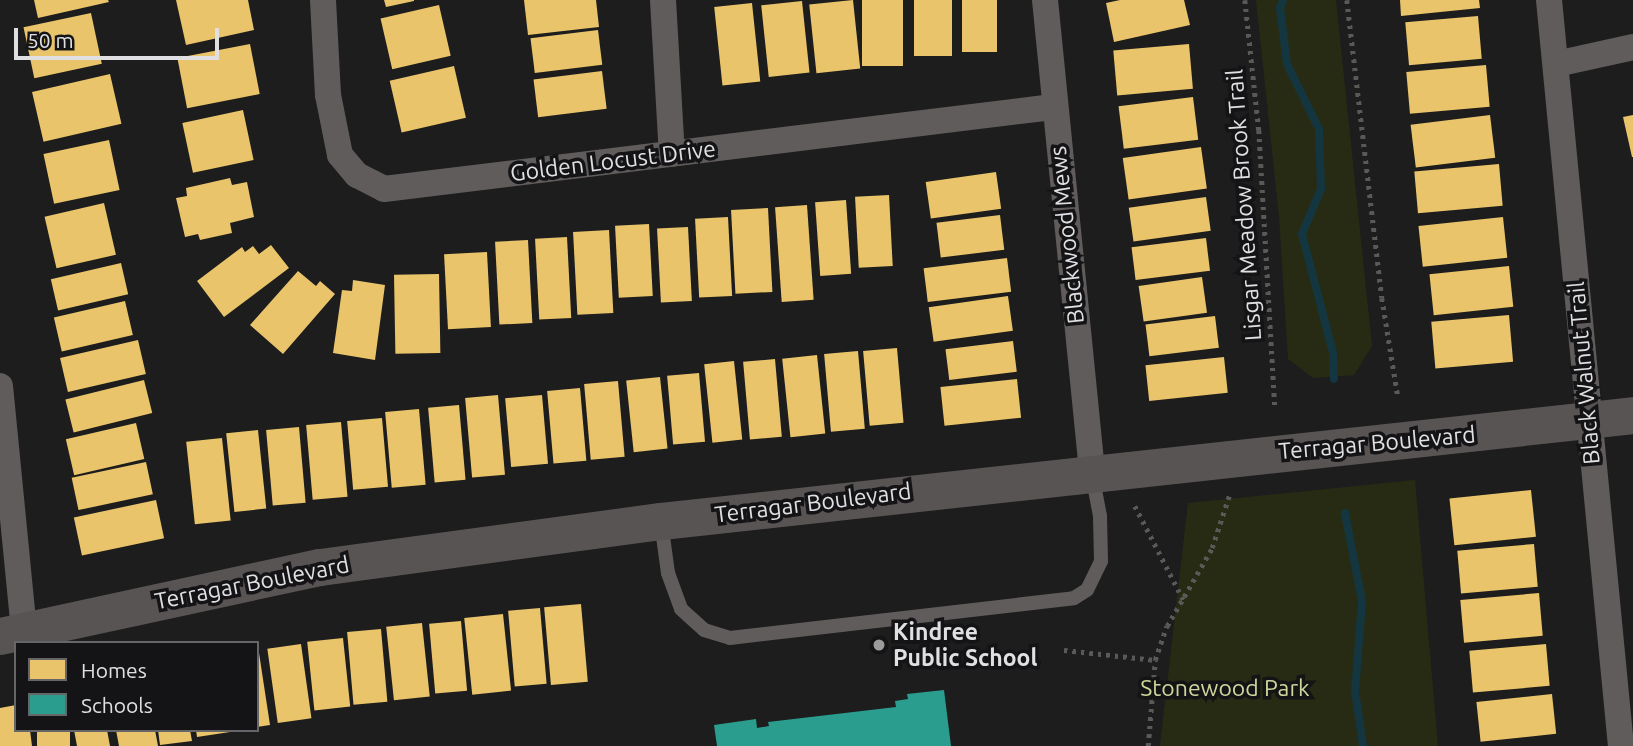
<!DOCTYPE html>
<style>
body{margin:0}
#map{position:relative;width:1633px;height:746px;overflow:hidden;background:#1d1d1d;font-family:Ubuntu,sans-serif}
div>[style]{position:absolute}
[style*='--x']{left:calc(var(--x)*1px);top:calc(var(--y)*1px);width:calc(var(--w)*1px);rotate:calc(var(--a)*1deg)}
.green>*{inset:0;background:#282b14}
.homes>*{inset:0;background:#e9c46a;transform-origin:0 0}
.schools>*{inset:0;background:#2a9d8f}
.stream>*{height:8px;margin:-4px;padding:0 4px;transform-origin:4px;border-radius:4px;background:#133640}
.path>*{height:4.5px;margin-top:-2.25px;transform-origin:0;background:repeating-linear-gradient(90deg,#5b5858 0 3.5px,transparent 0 8.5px)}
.lane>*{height:14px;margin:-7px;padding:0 7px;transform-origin:7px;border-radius:7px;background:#605c5c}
.street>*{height:26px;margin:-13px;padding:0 13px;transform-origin:13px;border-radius:13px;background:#605c5c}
.secondary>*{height:37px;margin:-18.5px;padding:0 18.5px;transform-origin:18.5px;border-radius:18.5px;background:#595454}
.dots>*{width:19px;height:19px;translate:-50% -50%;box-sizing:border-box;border:4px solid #141315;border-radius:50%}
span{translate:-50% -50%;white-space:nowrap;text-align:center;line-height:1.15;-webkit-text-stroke:7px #141315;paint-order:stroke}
.street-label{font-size:23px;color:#e0dfe1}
.poi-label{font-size:23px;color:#e0dfe1;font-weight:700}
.left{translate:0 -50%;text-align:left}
.park-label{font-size:23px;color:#cfd69c}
.legend{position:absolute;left:14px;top:641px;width:245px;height:91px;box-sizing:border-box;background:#141315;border:2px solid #666567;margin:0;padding:9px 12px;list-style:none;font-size:21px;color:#e0dfe1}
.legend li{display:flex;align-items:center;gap:14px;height:35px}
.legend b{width:35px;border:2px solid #666567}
.scale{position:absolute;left:14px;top:28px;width:205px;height:32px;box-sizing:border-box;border:4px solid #e0dfe1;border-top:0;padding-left:9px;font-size:21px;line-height:24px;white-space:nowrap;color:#e0dfe1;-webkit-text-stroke:5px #141315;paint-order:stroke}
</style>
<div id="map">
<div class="green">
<i style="clip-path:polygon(1256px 0,1336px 0,1372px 346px,1354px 375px,1313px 378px,1288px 359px,1279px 216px)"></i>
<i style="clip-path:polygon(1415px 480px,1438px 746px,1160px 746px,1188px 503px)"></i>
</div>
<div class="homes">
<i style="clip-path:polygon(34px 0,108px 0,109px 2px,38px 18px)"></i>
<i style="clip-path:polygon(176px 0,248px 0,254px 30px,186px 45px)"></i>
<i style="clip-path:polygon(384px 0,414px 0,414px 1px,386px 7px)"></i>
<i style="clip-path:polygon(524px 0,596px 0,599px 27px,528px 35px)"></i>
<i style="left:853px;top:0;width:69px;height:44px;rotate:84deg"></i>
<i style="left:862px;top:0;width:41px;height:66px"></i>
<i style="left:914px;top:0;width:38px;height:56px"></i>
<i style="left:962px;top:0;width:35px;height:52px"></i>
<i style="clip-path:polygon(1120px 0,1184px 0,1190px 25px,1114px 42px,1106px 3px)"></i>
<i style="clip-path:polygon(1400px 0,1479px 0,1480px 8px,1401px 16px)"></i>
<i style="left:802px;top:1px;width:72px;height:41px;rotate:84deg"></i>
<i style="left:752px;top:3px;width:79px;height:38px;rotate:84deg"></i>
<i style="left:439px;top:5px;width:52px;height:60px;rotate:77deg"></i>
<i style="left:91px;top:13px;width:52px;height:69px;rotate:78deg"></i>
<i style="left:1478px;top:16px;width:43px;height:73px;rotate:85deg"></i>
<i style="left:598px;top:30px;width:35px;height:68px;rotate:83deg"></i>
<i style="left:250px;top:44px;width:51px;height:74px;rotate:79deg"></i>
<i style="left:1189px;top:44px;width:45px;height:76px;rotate:85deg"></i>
<i style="left:1486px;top:65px;width:42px;height:80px;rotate:85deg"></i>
<i style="left:454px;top:66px;width:53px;height:66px;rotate:77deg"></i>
<i style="left:602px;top:71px;width:38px;height:69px;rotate:83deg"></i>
<i style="left:110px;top:74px;width:51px;height:80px;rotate:77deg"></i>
<i style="left:1193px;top:97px;width:43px;height:75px;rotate:83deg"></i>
<i style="left:243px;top:110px;width:51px;height:62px;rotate:78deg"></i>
<i style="left:1490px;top:115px;width:43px;height:80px;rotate:83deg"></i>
<i style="clip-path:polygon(1633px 115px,1633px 157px,1632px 157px,1623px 117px)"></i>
<i style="left:109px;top:140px;width:51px;height:67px;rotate:78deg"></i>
<i style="left:1201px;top:147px;width:42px;height:79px;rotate:82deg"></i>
<i style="left:1499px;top:164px;width:42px;height:85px;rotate:85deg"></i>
<i style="left:996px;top:172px;width:37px;height:71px;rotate:82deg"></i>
<i style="clip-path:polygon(230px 178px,232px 185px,247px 182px,254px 217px,230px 223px,232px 233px,200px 240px,198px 234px,185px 237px,176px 198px,187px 196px,186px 188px)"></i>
<i style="left:889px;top:195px;width:71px;height:34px;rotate:87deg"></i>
<i style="left:1206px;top:197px;width:34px;height:78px;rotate:82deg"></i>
<i style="left:846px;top:200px;width:74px;height:31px;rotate:86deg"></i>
<i style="left:104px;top:203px;width:53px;height:61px;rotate:77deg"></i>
<i style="left:807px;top:205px;width:95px;height:32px;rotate:86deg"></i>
<i style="left:768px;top:208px;width:84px;height:37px;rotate:87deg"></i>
<i style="left:1000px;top:215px;width:35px;height:64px;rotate:83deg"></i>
<i style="left:728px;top:217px;width:79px;height:33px;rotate:87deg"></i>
<i style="left:1503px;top:217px;width:41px;height:85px;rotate:84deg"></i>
<i style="left:649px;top:224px;width:72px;height:34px;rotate:87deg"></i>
<i style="left:688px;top:227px;width:74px;height:31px;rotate:87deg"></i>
<i style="left:609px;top:230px;width:83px;height:36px;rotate:87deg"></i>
<i style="left:567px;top:237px;width:81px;height:32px;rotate:87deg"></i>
<i style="left:1206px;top:238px;width:33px;height:75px;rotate:83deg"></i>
<i style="left:528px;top:240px;width:83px;height:33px;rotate:87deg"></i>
<i style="clip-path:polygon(271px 245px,289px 268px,224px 317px,197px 281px,242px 247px,245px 252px,253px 246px,259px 254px)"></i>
<i style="left:487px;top:252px;width:75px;height:43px;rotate:87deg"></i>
<i style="left:1007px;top:258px;width:34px;height:84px;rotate:83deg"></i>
<i style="left:121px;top:263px;width:32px;height:72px;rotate:77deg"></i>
<i style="left:1509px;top:266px;width:41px;height:80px;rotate:84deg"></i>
<i style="clip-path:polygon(298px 271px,316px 286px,320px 281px,335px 294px,283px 354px,250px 325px)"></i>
<i style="left:439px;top:274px;width:79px;height:45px;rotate:89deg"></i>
<i style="left:1202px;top:277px;width:36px;height:64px;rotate:82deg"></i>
<i style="clip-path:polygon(353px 280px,385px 285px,375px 360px,333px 353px,342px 290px,352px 291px)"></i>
<i style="left:1008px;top:296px;width:35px;height:80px;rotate:82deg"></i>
<i style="left:125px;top:301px;width:35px;height:73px;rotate:77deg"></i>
<i style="left:1509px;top:315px;width:47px;height:78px;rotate:85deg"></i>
<i style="left:1215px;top:316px;width:32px;height:70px;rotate:83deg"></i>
<i style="left:138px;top:340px;width:35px;height:80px;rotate:77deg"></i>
<i style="left:1013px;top:341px;width:31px;height:68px;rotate:83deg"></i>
<i style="left:897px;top:348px;width:75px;height:34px;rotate:85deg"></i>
<i style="left:858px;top:351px;width:78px;height:34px;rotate:85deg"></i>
<i style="left:817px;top:355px;width:79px;height:35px;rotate:84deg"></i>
<i style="left:1224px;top:357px;width:36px;height:79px;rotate:84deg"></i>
<i style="left:775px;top:359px;width:78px;height:32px;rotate:85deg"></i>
<i style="left:734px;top:361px;width:79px;height:30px;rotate:84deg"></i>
<i style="left:699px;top:373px;width:69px;height:32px;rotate:85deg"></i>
<i style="left:660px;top:377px;width:72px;height:34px;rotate:84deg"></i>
<i style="left:1017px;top:379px;width:39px;height:77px;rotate:84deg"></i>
<i style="left:144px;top:380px;width:34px;height:81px;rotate:76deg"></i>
<i style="left:618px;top:381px;width:76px;height:34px;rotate:85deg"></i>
<i style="left:580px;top:388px;width:73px;height:33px;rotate:85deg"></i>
<i style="left:498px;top:395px;width:80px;height:33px;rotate:85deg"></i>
<i style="left:542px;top:395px;width:69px;height:37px;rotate:85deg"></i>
<i style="left:459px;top:405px;width:75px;height:31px;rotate:85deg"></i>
<i style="left:419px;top:409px;width:76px;height:34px;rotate:85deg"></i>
<i style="left:382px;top:418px;width:69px;height:35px;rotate:85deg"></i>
<i style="left:341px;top:422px;width:75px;height:35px;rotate:85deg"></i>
<i style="left:136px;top:423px;width:37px;height:72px;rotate:77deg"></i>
<i style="left:299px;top:427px;width:76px;height:33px;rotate:85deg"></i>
<i style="left:258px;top:430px;width:79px;height:32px;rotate:84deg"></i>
<i style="left:222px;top:438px;width:83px;height:36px;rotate:84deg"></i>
<i style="left:146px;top:462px;width:33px;height:76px;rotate:78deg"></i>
<i style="left:1531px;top:490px;width:47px;height:82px;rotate:84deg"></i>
<i style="left:156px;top:500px;width:39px;height:84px;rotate:78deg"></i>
<i style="left:1534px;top:544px;width:43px;height:77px;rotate:85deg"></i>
<i style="left:1539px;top:593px;width:43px;height:79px;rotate:85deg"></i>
<i style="left:581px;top:604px;width:78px;height:37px;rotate:85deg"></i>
<i style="left:540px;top:608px;width:76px;height:32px;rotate:85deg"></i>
<i style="left:503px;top:614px;width:77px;height:39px;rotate:84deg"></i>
<i style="left:461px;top:621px;width:70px;height:32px;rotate:85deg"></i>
<i style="left:422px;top:623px;width:74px;height:36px;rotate:84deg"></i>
<i style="left:381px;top:629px;width:73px;height:34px;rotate:85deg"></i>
<i style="left:343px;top:638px;width:69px;height:36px;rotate:84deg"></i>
<i style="left:301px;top:644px;width:75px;height:34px;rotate:82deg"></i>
<i style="left:1546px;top:644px;width:42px;height:77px;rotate:85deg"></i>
<i style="clip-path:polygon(259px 653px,270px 725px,257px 727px,257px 654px)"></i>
<i style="left:1552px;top:694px;width:40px;height:76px;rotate:84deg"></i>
<i style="clip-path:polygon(16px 705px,16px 730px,30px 730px,32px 746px,0 746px,0 708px)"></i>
<i style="left:37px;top:730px;width:33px;height:16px"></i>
<i style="clip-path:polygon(74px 730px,107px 730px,110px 746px,77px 746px)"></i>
<i style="clip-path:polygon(116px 730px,155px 730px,158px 746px,119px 746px)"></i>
<i style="clip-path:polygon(158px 730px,190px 730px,192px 741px,160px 745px)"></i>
<i style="clip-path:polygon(196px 730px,230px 730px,230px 732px,197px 737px)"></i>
</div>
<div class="schools">
<i style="clip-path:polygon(944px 690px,951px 746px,717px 746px,714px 725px,756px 719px,757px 728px,769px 726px,768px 722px,896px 707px,895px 701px,908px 699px,907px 694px)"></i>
</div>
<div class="stream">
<i style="--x:1283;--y:0;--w:9;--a:111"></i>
<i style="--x:1280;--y:8;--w:56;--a:82.9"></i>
<i style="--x:1287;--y:64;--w:72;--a:63.8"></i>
<i style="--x:1319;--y:129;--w:60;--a:88.1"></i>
<i style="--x:1321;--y:189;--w:49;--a:112.9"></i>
<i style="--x:1302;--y:234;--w:123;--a:75.4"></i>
<i style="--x:1333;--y:353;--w:26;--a:88"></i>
<i style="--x:1345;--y:513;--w:90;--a:79.1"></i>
<i style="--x:1362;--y:601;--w:90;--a:94.4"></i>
<i style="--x:1355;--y:691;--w:56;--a:81.7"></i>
</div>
<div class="path">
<i style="--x:1245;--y:0;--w:131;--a:83.9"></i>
<i style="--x:1259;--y:130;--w:279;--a:86.7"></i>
<i style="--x:1347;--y:0;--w:300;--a:83.3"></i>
<i style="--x:1382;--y:298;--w:100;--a:80.8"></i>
<i style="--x:1135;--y:506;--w:107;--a:62.7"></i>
<i style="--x:1064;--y:650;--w:92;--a:6.3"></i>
<i style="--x:1148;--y:746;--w:86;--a:-85.3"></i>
<i style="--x:1155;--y:660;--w:36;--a:-71"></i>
<i style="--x:1167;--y:626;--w:90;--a:-60"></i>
<i style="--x:1212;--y:548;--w:55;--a:-71.9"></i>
</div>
<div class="lane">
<i style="--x:661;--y:522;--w:51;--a:82.2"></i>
<i style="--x:668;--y:573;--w:38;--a:70"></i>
<i style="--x:681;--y:609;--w:31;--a:42"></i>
<i style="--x:704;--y:630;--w:27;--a:17"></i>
<i style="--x:730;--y:638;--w:346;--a:-6.6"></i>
<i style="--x:1074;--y:598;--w:15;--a:-32"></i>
<i style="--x:1087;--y:590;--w:32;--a:-64"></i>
<i style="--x:1101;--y:561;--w:45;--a:-91.3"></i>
<i style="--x:1100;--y:516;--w:43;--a:-100.8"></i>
</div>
<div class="street">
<i style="--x:323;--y:0;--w:95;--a:87"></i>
<i style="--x:328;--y:95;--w:61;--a:78.7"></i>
<i style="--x:340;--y:155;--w:26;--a:50"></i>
<i style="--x:357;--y:175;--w:30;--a:27"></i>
<i style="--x:384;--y:189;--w:674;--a:-6.99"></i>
<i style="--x:663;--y:0;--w:154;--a:86.7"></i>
<i style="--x:1045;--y:0;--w:472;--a:84.3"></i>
<i style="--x:1549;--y:0;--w:749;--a:84.49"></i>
<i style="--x:1556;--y:64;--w:79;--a:-12.4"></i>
<i style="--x:0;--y:386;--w:246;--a:84.4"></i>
</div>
<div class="secondary">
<i style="--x:0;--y:636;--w:327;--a:-12.2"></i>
<i style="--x:320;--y:567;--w:344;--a:-7.7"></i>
<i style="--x:661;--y:521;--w:978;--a:-6.22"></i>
</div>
<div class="dots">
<i style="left:879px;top:645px;background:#9c9b9c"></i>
</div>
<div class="street-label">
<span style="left:613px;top:161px;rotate:-7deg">Golden Locust Drive</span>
<span style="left:1244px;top:205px;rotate:-94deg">Lisgar Meadow Brook Trail</span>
<span style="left:1067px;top:235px;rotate:-96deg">Blackwood Mews</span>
<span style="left:1584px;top:373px;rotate:-95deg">Black Walnut Trail</span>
<span style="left:1377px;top:443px;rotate:-5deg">Terragar Boulevard</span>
<span style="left:813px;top:503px;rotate:-7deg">Terragar Boulevard</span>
<span style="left:252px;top:583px;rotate:-11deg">Terragar Boulevard</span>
</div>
<div class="poi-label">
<span class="left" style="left:893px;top:645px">Kindree<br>Public School</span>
</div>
<div class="park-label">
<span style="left:1225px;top:688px">Stonewood Park</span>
</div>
<ul class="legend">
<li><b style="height:19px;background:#e9c46a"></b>Homes</li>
<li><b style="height:19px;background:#2a9d8f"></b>Schools</li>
</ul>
<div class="scale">50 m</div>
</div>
